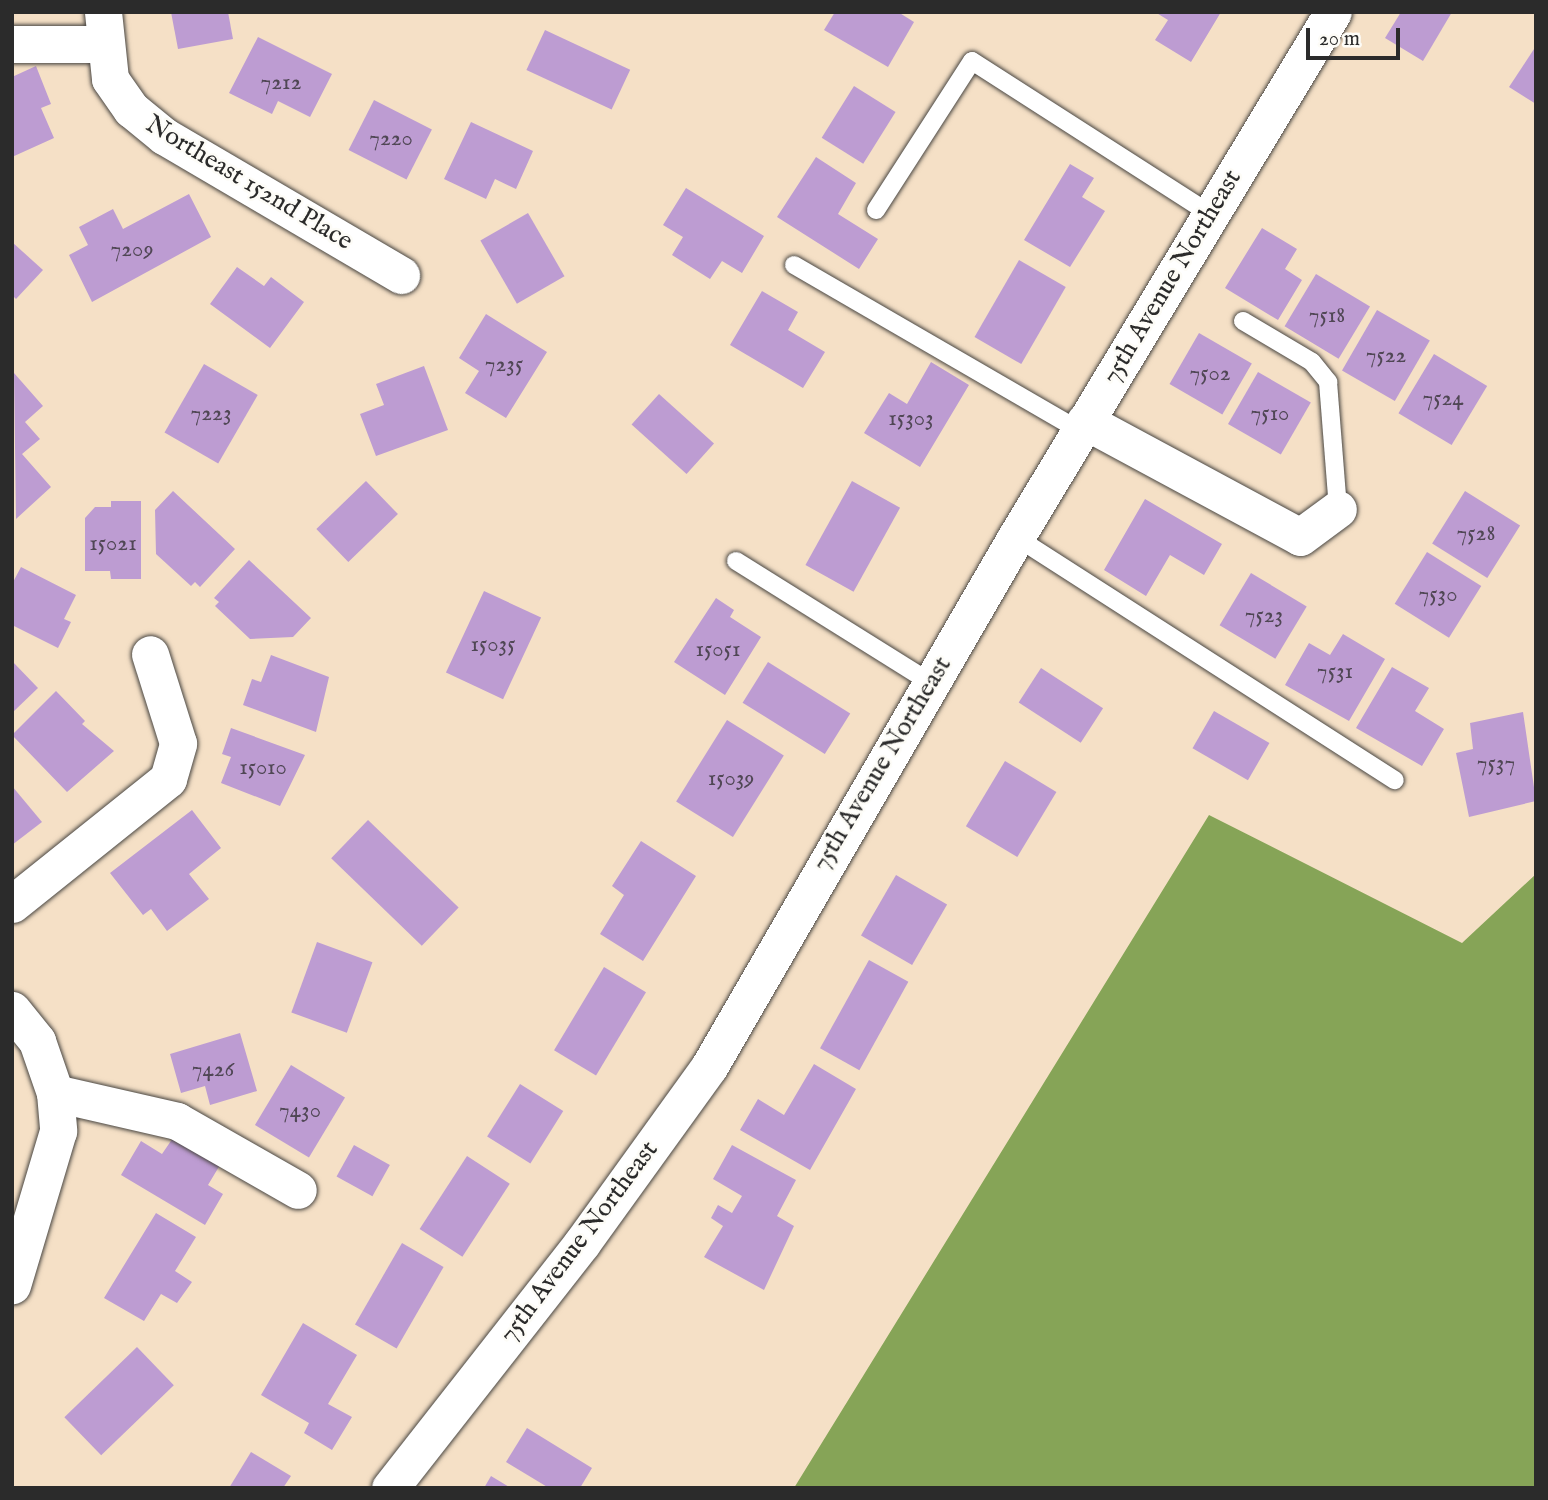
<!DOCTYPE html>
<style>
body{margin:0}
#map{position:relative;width:1548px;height:1500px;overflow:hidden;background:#f5e0c6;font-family:"IM FELL English",serif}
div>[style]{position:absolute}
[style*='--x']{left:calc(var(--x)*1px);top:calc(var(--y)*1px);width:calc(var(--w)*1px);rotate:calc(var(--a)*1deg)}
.forest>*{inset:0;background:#86a457}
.building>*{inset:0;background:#bd9cd2;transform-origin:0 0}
.roads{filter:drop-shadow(0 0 2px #494642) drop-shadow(0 0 2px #494642)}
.service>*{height:18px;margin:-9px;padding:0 9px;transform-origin:9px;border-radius:9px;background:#fff}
.minor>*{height:37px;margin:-18.5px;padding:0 18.5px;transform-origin:18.5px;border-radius:18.5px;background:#fff}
span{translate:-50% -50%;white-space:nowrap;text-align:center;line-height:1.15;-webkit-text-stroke:5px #fdfcf7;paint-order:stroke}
.number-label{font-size:23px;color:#504755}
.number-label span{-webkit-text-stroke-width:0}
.street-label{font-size:26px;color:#2b2b2b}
.frame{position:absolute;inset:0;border:14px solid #2b2b2b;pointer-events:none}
.scale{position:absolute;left:1306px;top:28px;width:94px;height:32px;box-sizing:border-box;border:4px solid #2b2b2b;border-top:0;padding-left:9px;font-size:21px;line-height:24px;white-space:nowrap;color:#2b2b2b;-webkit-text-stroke:5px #fdfcf7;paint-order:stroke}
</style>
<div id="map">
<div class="forest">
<i style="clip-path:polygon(1209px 815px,1462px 943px,1536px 874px,1536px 1488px,794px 1488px)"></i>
</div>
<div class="building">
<i style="clip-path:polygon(171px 12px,228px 12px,233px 39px,178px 49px)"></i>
<i style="clip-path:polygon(835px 12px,898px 12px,914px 22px,888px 67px,824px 30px)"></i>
<i style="clip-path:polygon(1155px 12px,1221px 12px,1191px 62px,1155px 40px,1168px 20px)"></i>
<i style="clip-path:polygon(1401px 12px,1452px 12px,1423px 61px,1385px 38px)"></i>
<i style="left:545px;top:30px;width:94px;height:44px;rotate:25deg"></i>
<i style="clip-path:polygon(258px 37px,332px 74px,310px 117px,278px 101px,272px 114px,229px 93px)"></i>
<i style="clip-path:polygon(1536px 46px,1536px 104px,1509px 87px)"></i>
<i style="clip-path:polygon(36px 66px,51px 104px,41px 108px,54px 138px,12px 157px,12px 77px)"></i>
<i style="left:854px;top:86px;width:49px;height:61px;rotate:32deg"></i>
<i style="left:374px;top:100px;width:65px;height:56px;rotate:27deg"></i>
<i style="clip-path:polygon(471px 122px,533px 151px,516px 189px,495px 179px,486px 199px,444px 179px)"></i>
<i style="clip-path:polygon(816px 157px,856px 183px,838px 214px,878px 239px,859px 269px,777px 217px)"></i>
<i style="clip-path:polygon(1070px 164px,1094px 178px,1082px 197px,1105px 211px,1070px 267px,1024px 240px)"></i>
<i style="clip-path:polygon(686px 188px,764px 236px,742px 273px,722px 261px,710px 279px,672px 255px,683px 237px,663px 225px)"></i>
<i style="clip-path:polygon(189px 194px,211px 237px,92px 302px,69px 255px,88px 245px,79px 227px,113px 209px,123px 229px)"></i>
<i style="left:528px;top:213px;width:73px;height:55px;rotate:60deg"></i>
<i style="clip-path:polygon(1262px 228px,1297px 249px,1285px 269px,1302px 280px,1278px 320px,1225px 288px)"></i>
<i style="clip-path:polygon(12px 242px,43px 270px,16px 299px,12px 295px)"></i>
<i style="left:1019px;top:260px;width:54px;height:89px;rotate:30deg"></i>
<i style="clip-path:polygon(237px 267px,264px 286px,271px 277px,304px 302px,270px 348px,210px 304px)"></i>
<i style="left:1316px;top:274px;width:63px;height:61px;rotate:31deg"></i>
<i style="clip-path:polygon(762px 291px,798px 312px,788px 330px,825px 352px,803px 388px,730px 345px)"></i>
<i style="left:1377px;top:310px;width:61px;height:70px;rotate:30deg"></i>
<i style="clip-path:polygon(486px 314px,547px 352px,506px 418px,465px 393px,479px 371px,459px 358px)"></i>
<i style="left:1199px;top:333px;width:61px;height:59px;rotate:30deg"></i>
<i style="left:1434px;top:354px;width:62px;height:69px;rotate:31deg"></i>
<i style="clip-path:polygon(931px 362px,969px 385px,920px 467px,864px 433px,889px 393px,907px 404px)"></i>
<i style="left:204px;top:364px;width:62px;height:79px;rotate:30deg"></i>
<i style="clip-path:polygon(424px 366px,448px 430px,376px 456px,360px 414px,384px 405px,376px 384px)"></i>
<i style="left:1258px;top:372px;width:61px;height:60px;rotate:30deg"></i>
<i style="clip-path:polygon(14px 373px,43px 406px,25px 422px,40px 439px,22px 454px,51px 487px,16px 519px)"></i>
<i style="left:659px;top:394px;width:74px;height:41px;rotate:42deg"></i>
<i style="left:366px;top:481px;width:46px;height:69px;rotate:46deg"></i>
<i style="left:852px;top:481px;width:55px;height:96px;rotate:29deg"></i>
<i style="clip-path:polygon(173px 491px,235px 549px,200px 587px,195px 582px,191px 586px,156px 554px,155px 510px)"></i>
<i style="left:1465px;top:491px;width:65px;height:62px;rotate:32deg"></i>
<i style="clip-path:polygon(1145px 499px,1222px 544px,1204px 575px,1170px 555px,1146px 596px,1104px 570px)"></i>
<i style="clip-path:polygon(111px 501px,141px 501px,141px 579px,111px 579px,110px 571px,85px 571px,85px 518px,95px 507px,111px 507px)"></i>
<i style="left:1427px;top:552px;width:64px;height:61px;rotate:32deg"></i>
<i style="clip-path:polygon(249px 560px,311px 618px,293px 637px,250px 639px,215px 606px,219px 602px,214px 598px)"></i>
<i style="clip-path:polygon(21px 567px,76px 595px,64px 619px,71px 622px,58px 648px,12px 625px,12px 584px)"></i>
<i style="left:1251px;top:573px;width:65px;height:61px;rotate:31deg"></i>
<i style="left:484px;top:591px;width:63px;height:90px;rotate:25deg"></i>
<i style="clip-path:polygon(716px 598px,734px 610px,730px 617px,761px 637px,725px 695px,674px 662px)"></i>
<i style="clip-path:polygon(1343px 634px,1385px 659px,1349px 721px,1285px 685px,1309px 643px,1330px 655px)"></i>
<i style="clip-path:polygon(271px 655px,329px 677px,316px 732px,243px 705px,252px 679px,261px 682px)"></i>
<i style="clip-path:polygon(12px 661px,38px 688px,12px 713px)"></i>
<i style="left:768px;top:662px;width:97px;height:48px;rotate:32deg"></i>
<i style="clip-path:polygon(1392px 667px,1429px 688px,1415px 711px,1444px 729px,1422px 766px,1356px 728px)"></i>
<i style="left:1041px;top:668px;width:74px;height:41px;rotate:33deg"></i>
<i style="clip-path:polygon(56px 691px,85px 721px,82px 724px,114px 751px,67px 792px,12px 735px)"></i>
<i style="left:1214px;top:711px;width:64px;height:43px;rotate:30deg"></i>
<i style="clip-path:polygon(1523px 712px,1536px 801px,1469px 817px,1456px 753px,1473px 749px,1470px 723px)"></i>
<i style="left:727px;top:720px;width:67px;height:96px;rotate:32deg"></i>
<i style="clip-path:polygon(231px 728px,305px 755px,280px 806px,221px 783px,231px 757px,222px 754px)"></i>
<i style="left:1005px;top:761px;width:60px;height:76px;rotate:31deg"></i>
<i style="clip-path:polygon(12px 786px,42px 822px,12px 845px)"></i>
<i style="clip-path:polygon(192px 810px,221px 848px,189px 874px,209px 899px,167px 931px,151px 909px,143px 915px,110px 873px)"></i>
<i style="left:368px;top:820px;width:126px;height:53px;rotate:44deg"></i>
<i style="clip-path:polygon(641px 841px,696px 876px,643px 961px,600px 934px,624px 895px,612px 886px)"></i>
<i style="left:896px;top:875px;width:59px;height:70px;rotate:30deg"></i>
<i style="left:317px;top:942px;width:59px;height:75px;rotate:20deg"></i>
<i style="left:869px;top:960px;width:45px;height:101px;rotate:29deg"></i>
<i style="left:604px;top:967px;width:49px;height:97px;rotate:31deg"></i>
<i style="clip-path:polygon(240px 1033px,257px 1091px,210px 1105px,205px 1086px,181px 1093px,170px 1054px)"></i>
<i style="clip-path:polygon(814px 1064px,856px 1089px,810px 1170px,740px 1130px,758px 1099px,784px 1115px)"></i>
<i style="left:291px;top:1065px;width:63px;height:70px;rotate:31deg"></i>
<i style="left:520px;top:1084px;width:51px;height:62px;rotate:32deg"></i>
<i style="clip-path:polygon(177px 1132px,223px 1160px,208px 1185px,223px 1194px,205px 1225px,121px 1175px,141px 1141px,162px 1154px)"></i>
<i style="left:354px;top:1145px;width:41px;height:36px;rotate:29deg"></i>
<i style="clip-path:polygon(732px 1145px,796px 1180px,777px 1216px,794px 1226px,764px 1290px,704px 1257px,723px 1226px,711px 1218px,718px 1205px,732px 1213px,742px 1196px,713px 1179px)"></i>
<i style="left:467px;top:1156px;width:51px;height:87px;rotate:33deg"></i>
<i style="clip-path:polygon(156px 1213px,196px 1237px,175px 1271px,192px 1282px,177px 1303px,161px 1294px,144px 1321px,104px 1298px)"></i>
<i style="left:402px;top:1243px;width:48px;height:94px;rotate:30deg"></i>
<i style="clip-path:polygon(303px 1323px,357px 1355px,328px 1404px,352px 1417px,332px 1450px,304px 1433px,309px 1423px,261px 1395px)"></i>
<i style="left:137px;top:1347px;width:53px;height:101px;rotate:46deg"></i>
<i style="clip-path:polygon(527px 1428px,592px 1468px,580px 1488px,549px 1488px,506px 1462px)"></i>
<i style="clip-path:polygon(251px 1452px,291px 1476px,283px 1488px,229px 1488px)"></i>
<i style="clip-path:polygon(491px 1476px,511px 1488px,484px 1488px)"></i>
</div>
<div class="roads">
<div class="service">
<i style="--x:876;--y:210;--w:177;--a:-57.2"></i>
<i style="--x:972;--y:61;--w:283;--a:32.7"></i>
<i style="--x:794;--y:265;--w:329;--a:30.1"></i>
<i style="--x:1243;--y:321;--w:80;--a:30.7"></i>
<i style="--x:1312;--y:362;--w:26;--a:51"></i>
<i style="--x:1328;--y:382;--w:127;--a:85.5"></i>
<i style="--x:1016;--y:537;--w:450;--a:32.7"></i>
<i style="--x:736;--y:561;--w:229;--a:32"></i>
</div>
<div class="minor">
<i style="--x:103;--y:12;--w:67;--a:84"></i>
<i style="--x:110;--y:79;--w:37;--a:55"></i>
<i style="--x:131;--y:109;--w:43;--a:39.3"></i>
<i style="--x:164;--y:136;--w:275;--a:30.4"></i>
<i style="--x:12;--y:44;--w:94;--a:0"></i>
<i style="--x:1085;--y:421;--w:244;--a:28.3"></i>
<i style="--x:1300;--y:537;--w:47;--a:-36.4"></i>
<i style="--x:12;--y:904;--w:200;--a:-38.7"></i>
<i style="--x:168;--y:779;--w:37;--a:-74"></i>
<i style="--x:178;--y:743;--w:93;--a:-107.5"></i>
<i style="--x:12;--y:1010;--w:40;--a:51"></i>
<i style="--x:37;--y:1041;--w:55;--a:70.9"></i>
<i style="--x:55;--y:1093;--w:38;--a:85"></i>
<i style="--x:58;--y:1131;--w:161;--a:106.6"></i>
<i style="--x:55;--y:1093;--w:125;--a:12.9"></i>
<i style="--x:177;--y:1121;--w:139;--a:29.7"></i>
<i style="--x:390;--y:1488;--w:311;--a:-51.9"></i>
<i style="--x:582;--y:1243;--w:217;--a:-54.2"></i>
<i style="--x:709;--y:1067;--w:612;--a:-59.92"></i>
<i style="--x:1016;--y:537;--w:613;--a:-58.88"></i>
</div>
</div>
<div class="number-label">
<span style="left:281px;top:83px">7212</span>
<span style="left:391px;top:139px">7220</span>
<span style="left:132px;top:250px">7209</span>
<span style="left:1327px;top:316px">7518</span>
<span style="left:1386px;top:356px">7522</span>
<span style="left:504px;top:365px">7235</span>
<span style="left:1210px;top:374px">7502</span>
<span style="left:1443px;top:399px">7524</span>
<span style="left:211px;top:414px">7223</span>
<span style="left:1270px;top:414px">7510</span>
<span style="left:911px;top:419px">15303</span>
<span style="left:1476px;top:534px">7528</span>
<span style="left:113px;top:544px">15021</span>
<span style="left:1438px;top:595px">7530</span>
<span style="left:1264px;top:616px">7523</span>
<span style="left:493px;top:645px">15035</span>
<span style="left:718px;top:650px">15051</span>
<span style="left:1335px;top:672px">7531</span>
<span style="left:1496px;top:764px">7537</span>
<span style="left:263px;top:768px">15010</span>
<span style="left:731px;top:779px">15039</span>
<span style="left:213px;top:1070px">7426</span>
<span style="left:300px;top:1111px">7430</span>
</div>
<div class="street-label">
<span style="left:249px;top:183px;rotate:31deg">Northeast 152nd Place</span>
<span style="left:1172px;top:277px;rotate:-59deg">75th Avenue Northeast</span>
<span style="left:882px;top:764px;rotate:-59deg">75th Avenue Northeast</span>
<span style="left:579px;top:1242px;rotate:-53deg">75th Avenue Northeast</span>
</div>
<div class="frame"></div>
<div class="scale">20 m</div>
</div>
